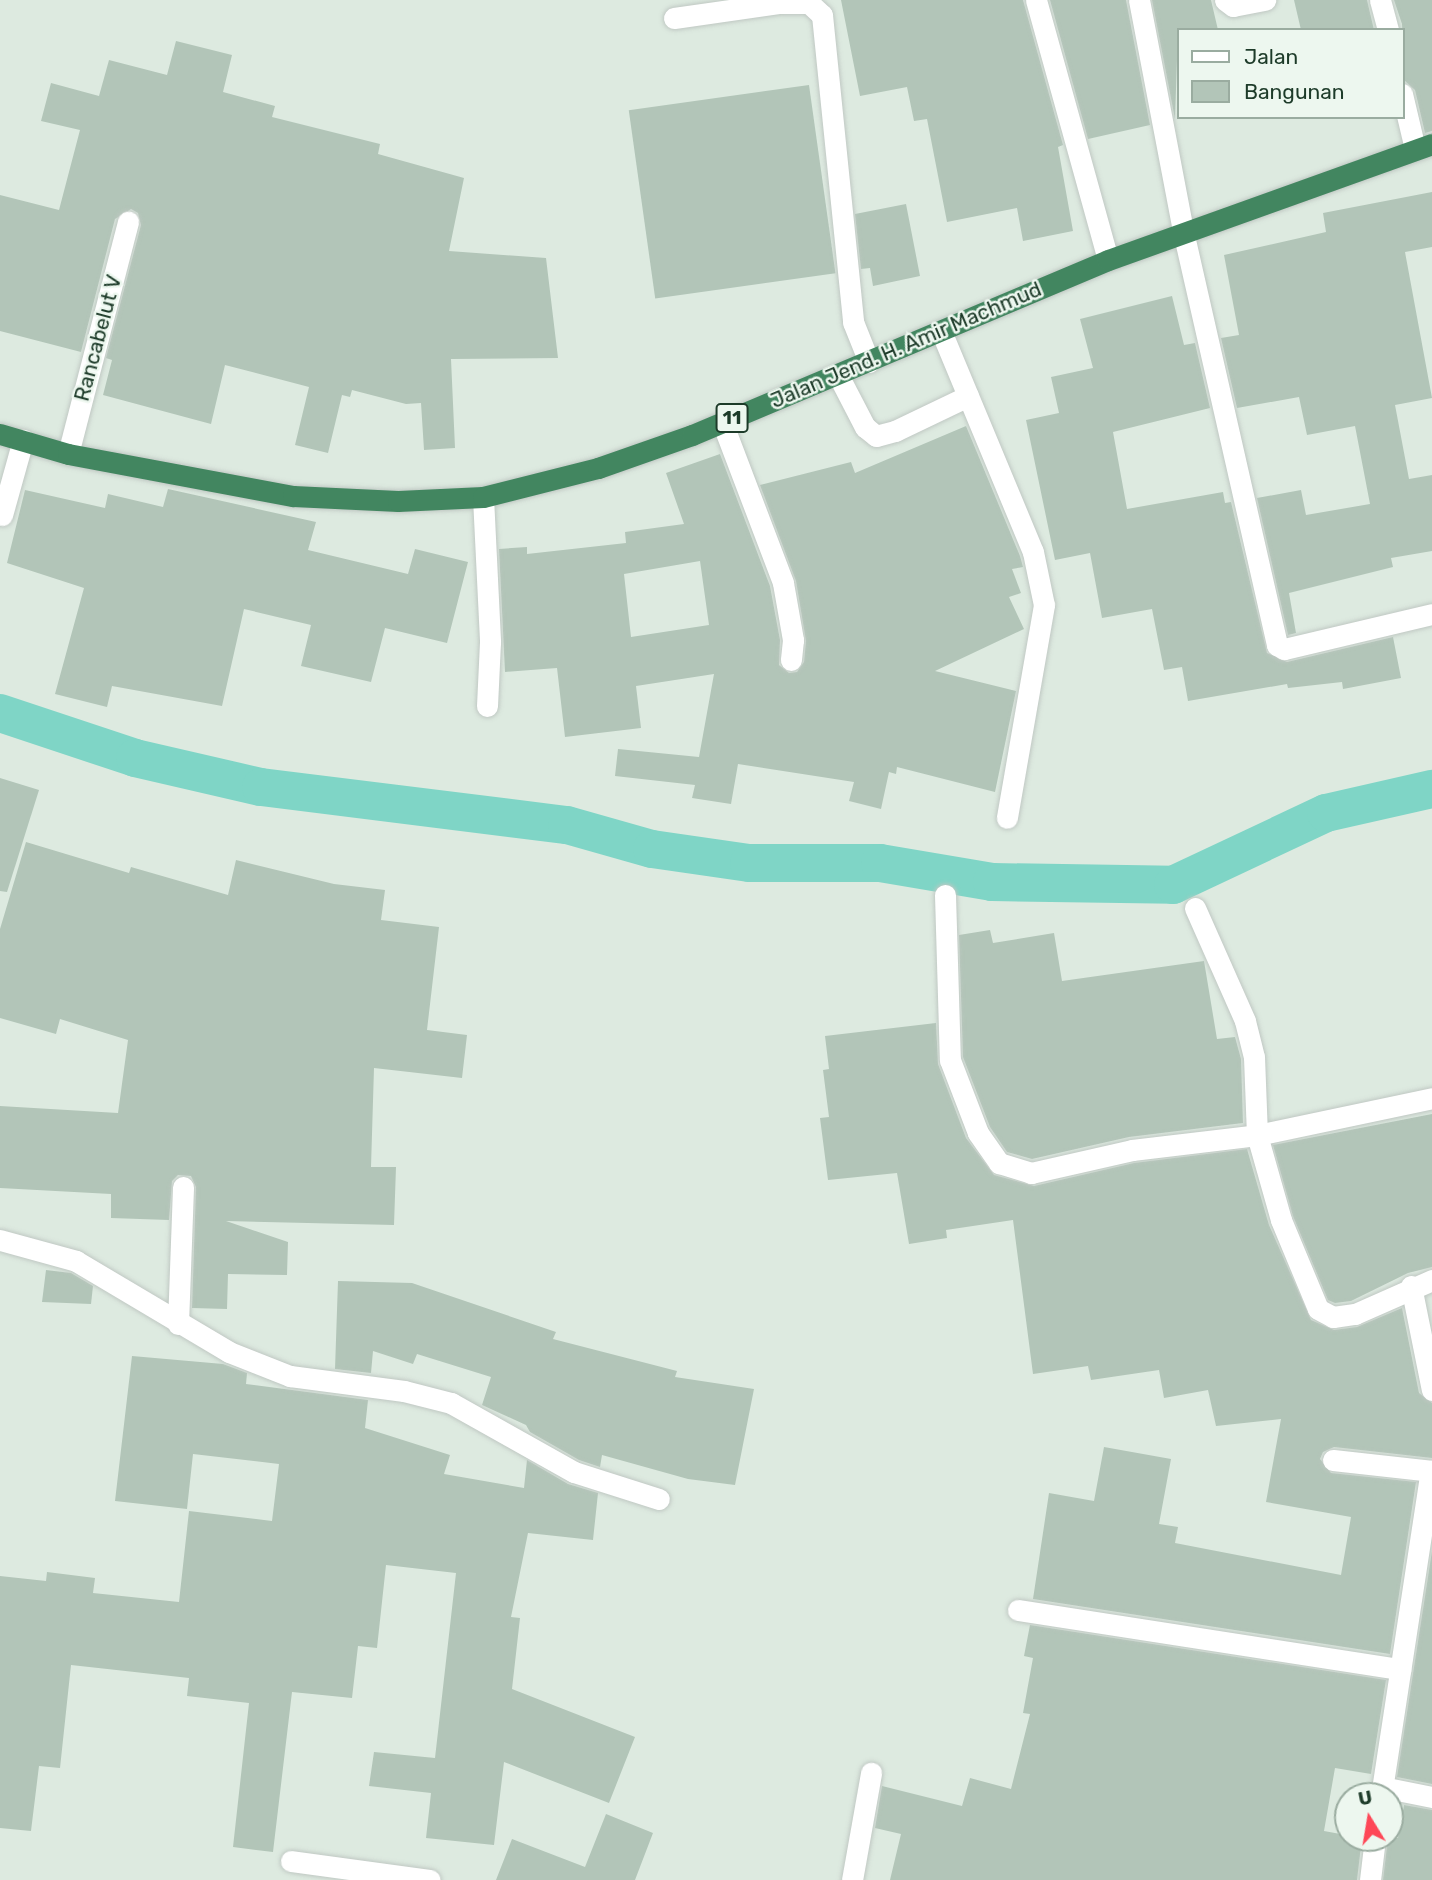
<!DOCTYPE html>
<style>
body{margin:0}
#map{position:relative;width:1432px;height:1880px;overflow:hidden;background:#ddeae0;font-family:Rubik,sans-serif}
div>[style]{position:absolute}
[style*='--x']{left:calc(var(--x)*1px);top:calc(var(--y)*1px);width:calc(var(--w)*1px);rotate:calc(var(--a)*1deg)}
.canal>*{height:38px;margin:-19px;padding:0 19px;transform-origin:19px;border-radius:19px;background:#7fd5c6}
.building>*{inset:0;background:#b2c5b8;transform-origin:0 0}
.roads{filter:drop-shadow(0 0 2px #c0c8c3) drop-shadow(0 0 2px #c0c8c3)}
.service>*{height:21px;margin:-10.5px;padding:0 10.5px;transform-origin:10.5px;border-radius:10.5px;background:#fff}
.minor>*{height:21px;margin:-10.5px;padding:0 10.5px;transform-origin:10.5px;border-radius:10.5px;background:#fff}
.trunk>*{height:21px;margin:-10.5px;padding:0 10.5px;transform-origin:10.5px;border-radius:10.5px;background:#428660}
span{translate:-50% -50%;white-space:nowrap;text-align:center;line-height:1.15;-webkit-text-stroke:5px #edf7ef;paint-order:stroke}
.shield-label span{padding:2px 5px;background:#edf7ef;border:2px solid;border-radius:5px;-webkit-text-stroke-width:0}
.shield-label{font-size:19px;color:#1d3b29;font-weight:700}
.street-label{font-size:21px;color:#1d3b29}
.legend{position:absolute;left:1177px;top:28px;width:228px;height:91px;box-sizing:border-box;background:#edf7ef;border:2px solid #9aaca0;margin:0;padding:9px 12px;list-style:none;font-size:21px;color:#1d3b29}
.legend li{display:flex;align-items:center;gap:14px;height:35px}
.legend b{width:35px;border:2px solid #9aaca0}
.north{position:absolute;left:1334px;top:1782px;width:70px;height:70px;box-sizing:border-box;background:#edf7ef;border:2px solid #9aaca0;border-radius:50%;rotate:349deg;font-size:19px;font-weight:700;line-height:28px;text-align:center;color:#1d3b29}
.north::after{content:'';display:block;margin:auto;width:24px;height:32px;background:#fe4757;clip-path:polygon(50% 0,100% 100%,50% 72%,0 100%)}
</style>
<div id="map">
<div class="canal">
<i style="--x:0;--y:713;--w:142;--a:18.4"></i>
<i style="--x:135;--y:758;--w:129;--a:13"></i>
<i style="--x:261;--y:787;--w:308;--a:7.1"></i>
<i style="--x:567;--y:825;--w:88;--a:15.8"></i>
<i style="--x:652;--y:849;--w:98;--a:8.2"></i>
<i style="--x:749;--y:863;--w:131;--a:0"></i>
<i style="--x:880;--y:863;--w:114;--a:9.6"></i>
<i style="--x:992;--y:882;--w:181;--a:0.9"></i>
<i style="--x:1173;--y:885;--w:169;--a:-25.2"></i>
<i style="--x:1326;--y:813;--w:109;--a:-12.8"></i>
</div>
<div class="building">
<i style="clip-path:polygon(841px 0,1023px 0,1063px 145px,1058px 147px,1073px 231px,1023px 241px,1017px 208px,947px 222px,927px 119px,914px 121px,907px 87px,860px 96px)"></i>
<i style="clip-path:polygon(1050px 0,1126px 0,1150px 125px,1088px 139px)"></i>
<i style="clip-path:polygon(1152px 0,1211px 0,1218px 30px,1178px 30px,1175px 119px)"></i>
<i style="clip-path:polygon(1294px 0,1367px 0,1374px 30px,1301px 30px)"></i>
<i style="clip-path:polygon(1394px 0,1432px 0,1432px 131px,1425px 133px,1415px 90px,1405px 81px,1402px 24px)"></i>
<i style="clip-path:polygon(176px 41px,232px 55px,223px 92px,275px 106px,272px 117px,380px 144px,378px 154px,464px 178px,449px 251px,546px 258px,558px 358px,451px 359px,455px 448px,424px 450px,421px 403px,406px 404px,352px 390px,350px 397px,342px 395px,328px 453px,295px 445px,309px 387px,225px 365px,211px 424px,103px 395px,112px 360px,106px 358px,141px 225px,138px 213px,131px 209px,115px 219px,81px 352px,0 331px,0 195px,59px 210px,80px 130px,41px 121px,51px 83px,99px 96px,109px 60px,167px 75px)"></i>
<i style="left:809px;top:85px;width:190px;height:182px;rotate:82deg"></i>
<i style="clip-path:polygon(1432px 192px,1432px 247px,1405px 252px,1432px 398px,1395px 405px,1409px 479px,1432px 475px,1432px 551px,1391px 558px,1393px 567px,1289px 593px,1296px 633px,1288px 635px,1257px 498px,1301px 490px,1306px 515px,1370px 504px,1355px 426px,1307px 435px,1299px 397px,1237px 408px,1221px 338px,1239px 335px,1224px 255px,1326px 232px,1323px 213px)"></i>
<i style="clip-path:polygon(906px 204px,920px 276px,873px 286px,870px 268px,861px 269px,855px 214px)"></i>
<i style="clip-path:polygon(1172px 296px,1184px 345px,1195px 343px,1210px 408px,1113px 432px,1127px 509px,1223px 492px,1225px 503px,1231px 502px,1267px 653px,1287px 662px,1393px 637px,1401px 678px,1343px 689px,1342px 682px,1288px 688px,1287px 684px,1188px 701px,1182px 667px,1164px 670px,1152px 609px,1102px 618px,1090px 553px,1055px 560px,1026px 420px,1059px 413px,1051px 377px,1093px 368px,1080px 319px)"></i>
<i style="clip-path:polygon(evenodd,966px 426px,1020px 556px,1023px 567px,1012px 569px,1021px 593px,1009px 597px,1024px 629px,935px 671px,1016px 691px,995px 792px,897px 767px,896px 774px,889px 772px,881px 809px,849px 801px,854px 782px,738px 764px,731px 804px,692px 798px,695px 785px,615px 776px,618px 749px,699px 757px,714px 674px,636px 686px,641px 728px,565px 737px,557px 668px,505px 672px,499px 549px,527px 547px,527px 554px,626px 543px,625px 532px,684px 524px,666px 473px,720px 454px,770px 586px,780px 640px,779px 665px,789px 673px,797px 672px,804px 662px,806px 641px,796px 581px,760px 485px,851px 462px,855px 473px,966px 426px,700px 561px,709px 625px,631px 637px,624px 574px,700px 561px)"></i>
<i style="clip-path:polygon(168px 489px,316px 522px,308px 550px,408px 574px,415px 549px,468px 562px,447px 643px,385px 628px,371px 682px,301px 666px,311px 625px,244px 609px,222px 706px,112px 686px,107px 707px,55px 694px,84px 588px,7px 563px,25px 490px,105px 508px,108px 494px,163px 507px)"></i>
<i style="clip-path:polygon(0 778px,39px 790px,7px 892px,0 891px)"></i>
<i style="clip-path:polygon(26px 842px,129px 873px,131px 867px,228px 895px,236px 860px,334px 884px,385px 890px,381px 920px,439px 927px,427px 1030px,467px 1035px,462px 1078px,374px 1068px,371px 1167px,396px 1167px,394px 1225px,226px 1221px,288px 1242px,287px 1275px,228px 1274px,227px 1309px,192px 1308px,196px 1187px,191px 1176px,178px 1175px,172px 1181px,169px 1220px,111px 1218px,111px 1194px,0 1188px,0 1106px,118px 1113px,128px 1040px,60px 1019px,56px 1034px,0 1018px,0 929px)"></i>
<i style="clip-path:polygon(990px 930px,993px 943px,1054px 933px,1062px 981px,1204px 961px,1217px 1039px,1235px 1037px,1241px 1059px,1243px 1123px,1129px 1137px,1032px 1159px,1007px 1152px,990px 1127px,963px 1057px,959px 935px)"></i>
<i style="clip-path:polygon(936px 1023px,938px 1064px,966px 1138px,994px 1175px,1034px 1186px,1134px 1163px,1247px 1149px,1269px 1225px,1311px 1320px,1334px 1330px,1357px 1327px,1402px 1308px,1419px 1393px,1432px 1403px,1432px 1458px,1334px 1447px,1323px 1452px,1320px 1459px,1331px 1473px,1416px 1482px,1390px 1654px,1033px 1599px,1049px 1493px,1094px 1501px,1104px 1447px,1171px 1459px,1159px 1524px,1178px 1527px,1175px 1543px,1341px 1575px,1351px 1517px,1266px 1502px,1281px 1419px,1216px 1426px,1208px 1390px,1164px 1398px,1159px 1370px,1091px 1380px,1088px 1366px,1033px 1374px,1013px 1220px,946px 1230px,947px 1238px,909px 1244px,897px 1173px,828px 1180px,820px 1118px,829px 1117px,823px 1070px,829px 1069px,825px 1036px)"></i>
<i style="clip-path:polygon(1432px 1114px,1432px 1267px,1408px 1273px,1351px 1301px,1335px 1303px,1328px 1300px,1293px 1216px,1273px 1145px)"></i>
<i style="clip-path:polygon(46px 1270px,71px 1273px,93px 1286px,91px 1304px,42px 1302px)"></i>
<i style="clip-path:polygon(338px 1281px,412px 1283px,556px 1332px,553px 1339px,677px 1371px,675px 1377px,754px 1389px,735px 1485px,688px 1479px,602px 1455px,600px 1467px,579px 1460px,530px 1432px,526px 1425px,482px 1405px,491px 1377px,417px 1354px,413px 1364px,373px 1351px,371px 1373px,335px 1369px)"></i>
<i style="clip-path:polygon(132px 1356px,223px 1364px,247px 1373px,246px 1384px,368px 1400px,365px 1428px,450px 1455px,444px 1474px,524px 1488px,527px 1460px,568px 1484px,598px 1493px,593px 1540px,528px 1533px,511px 1617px,520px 1618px,512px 1689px,635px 1737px,609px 1803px,504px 1762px,494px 1845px,426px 1838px,431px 1793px,369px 1786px,374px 1752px,435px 1758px,456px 1573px,386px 1565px,377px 1648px,358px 1646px,352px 1698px,292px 1692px,273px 1852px,233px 1847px,249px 1703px,187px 1696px,189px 1678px,71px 1665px,60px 1768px,39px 1766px,31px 1831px,0 1828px,0 1576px,46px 1581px,47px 1572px,95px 1578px,93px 1593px,179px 1602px,189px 1511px,272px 1521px,279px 1464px,193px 1454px,187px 1509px,115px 1501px)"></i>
<i style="clip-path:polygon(1432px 1551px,1432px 1784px,1397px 1777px)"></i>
<i style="clip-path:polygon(1030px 1625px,1386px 1680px,1371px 1774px,1335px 1768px,1324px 1831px,1362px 1838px,1357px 1880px,890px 1880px,901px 1834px,875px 1828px,882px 1786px,962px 1806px,970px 1778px,1011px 1789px,1030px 1714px,1023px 1713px,1033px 1658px,1024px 1656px)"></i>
<i style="clip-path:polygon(1404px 1805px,1432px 1810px,1432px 1880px,1383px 1880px,1388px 1838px,1398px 1838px)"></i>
<i style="clip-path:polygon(606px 1814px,653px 1833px,635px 1880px,496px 1880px,512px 1839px,585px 1867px)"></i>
</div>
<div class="roads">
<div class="service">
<i style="--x:1036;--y:0;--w:270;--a:74.5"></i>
<i style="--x:1139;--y:0;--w:235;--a:79.2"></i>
<i style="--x:674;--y:18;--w:107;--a:-8.1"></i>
<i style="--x:780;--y:3;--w:29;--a:0"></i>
<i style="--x:809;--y:3;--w:18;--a:43"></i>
<i style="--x:822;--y:15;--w:309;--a:84.2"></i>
<i style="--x:853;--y:322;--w:43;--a:68.2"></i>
<i style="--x:941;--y:331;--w:239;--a:67.4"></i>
<i style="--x:1033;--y:552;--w:54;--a:78.3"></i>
<i style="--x:1044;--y:605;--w:216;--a:99.9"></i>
<i style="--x:838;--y:375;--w:59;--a:62.6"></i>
<i style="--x:865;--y:427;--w:14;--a:39"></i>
<i style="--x:876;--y:436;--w:20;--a:-15"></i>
<i style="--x:895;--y:431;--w:81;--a:-25.6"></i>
<i style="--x:483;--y:497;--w:145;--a:87.2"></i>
<i style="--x:490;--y:642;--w:64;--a:92.7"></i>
<i style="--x:2;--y:515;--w:78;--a:-74.4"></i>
</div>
<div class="minor">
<i style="--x:1225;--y:0;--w:10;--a:37"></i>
<i style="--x:1233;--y:6;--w:33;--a:-11"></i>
<i style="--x:1380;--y:0;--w:31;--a:75"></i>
<i style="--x:1402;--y:94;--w:57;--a:76.7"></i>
<i style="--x:1183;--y:231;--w:425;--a:77.2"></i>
<i style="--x:1277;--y:645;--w:8;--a:30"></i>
<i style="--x:1284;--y:649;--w:152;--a:-13.3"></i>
<i style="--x:722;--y:422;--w:172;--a:69.2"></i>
<i style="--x:783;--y:583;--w:58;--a:80"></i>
<i style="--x:793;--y:640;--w:20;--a:96"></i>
<i style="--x:68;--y:454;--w:240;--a:-75.5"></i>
<i style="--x:945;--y:895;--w:165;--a:88.3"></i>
<i style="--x:950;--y:1060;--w:78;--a:69"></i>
<i style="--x:978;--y:1133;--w:37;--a:55"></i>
<i style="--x:999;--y:1163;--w:34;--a:17"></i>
<i style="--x:1031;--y:1173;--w:104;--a:-12.8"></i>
<i style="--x:1132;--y:1150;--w:126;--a:-6.8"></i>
<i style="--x:1257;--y:1135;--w:179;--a:-11.9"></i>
<i style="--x:1195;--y:908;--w:124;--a:66.1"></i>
<i style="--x:1245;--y:1021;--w:37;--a:76"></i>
<i style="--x:1254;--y:1057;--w:78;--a:87.8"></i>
<i style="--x:1257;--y:1135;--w:88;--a:74.2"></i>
<i style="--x:1281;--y:1220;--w:96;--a:67.4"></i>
<i style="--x:1318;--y:1309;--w:17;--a:28"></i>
<i style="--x:1333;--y:1317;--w:22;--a:-8"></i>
<i style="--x:1355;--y:1314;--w:84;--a:-23.8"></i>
<i style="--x:0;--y:1240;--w:79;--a:15.4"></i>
<i style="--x:76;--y:1261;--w:178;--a:30.7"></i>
<i style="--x:229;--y:1352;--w:66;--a:21.5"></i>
<i style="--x:290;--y:1376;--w:115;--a:7.5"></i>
<i style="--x:404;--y:1391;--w:49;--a:14.3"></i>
<i style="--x:451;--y:1403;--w:141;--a:29.3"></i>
<i style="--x:574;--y:1472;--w:89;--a:17.6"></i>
<i style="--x:1411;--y:1286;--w:106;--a:78.6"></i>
<i style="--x:178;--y:1324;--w:137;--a:-87.9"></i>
<i style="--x:1333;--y:1460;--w:100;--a:6.3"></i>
<i style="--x:1018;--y:1610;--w:387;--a:8.8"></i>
<i style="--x:1382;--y:1787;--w:51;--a:11.3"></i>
<i style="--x:1381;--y:1796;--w:329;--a:-81.3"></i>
<i style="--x:291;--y:1861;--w:140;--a:7.8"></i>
<i style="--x:852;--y:1880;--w:109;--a:-79.9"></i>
<i style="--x:1370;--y:1880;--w:42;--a:-83.2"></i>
</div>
<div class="trunk">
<i style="--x:0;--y:434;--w:71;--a:16.4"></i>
<i style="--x:68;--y:454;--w:229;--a:10.6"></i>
<i style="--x:293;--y:496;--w:105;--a:2.7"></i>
<i style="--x:398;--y:501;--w:85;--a:-2.7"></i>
<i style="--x:483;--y:497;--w:119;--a:-14.2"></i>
<i style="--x:598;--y:468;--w:100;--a:-19.3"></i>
<i style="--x:692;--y:435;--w:451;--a:-22.8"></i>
<i style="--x:1108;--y:260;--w:344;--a:-19.7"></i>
</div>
</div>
<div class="shield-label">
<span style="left:732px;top:418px">11</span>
</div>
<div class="street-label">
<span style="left:98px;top:338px;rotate:-75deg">Rancabelut V</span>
<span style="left:906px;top:345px;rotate:-23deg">Jalan Jend. H. Amir Machmud</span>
</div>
<ul class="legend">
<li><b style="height:9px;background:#fff"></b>Jalan</li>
<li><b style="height:19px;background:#b2c5b8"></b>Bangunan</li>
</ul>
<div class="north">U</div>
</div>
